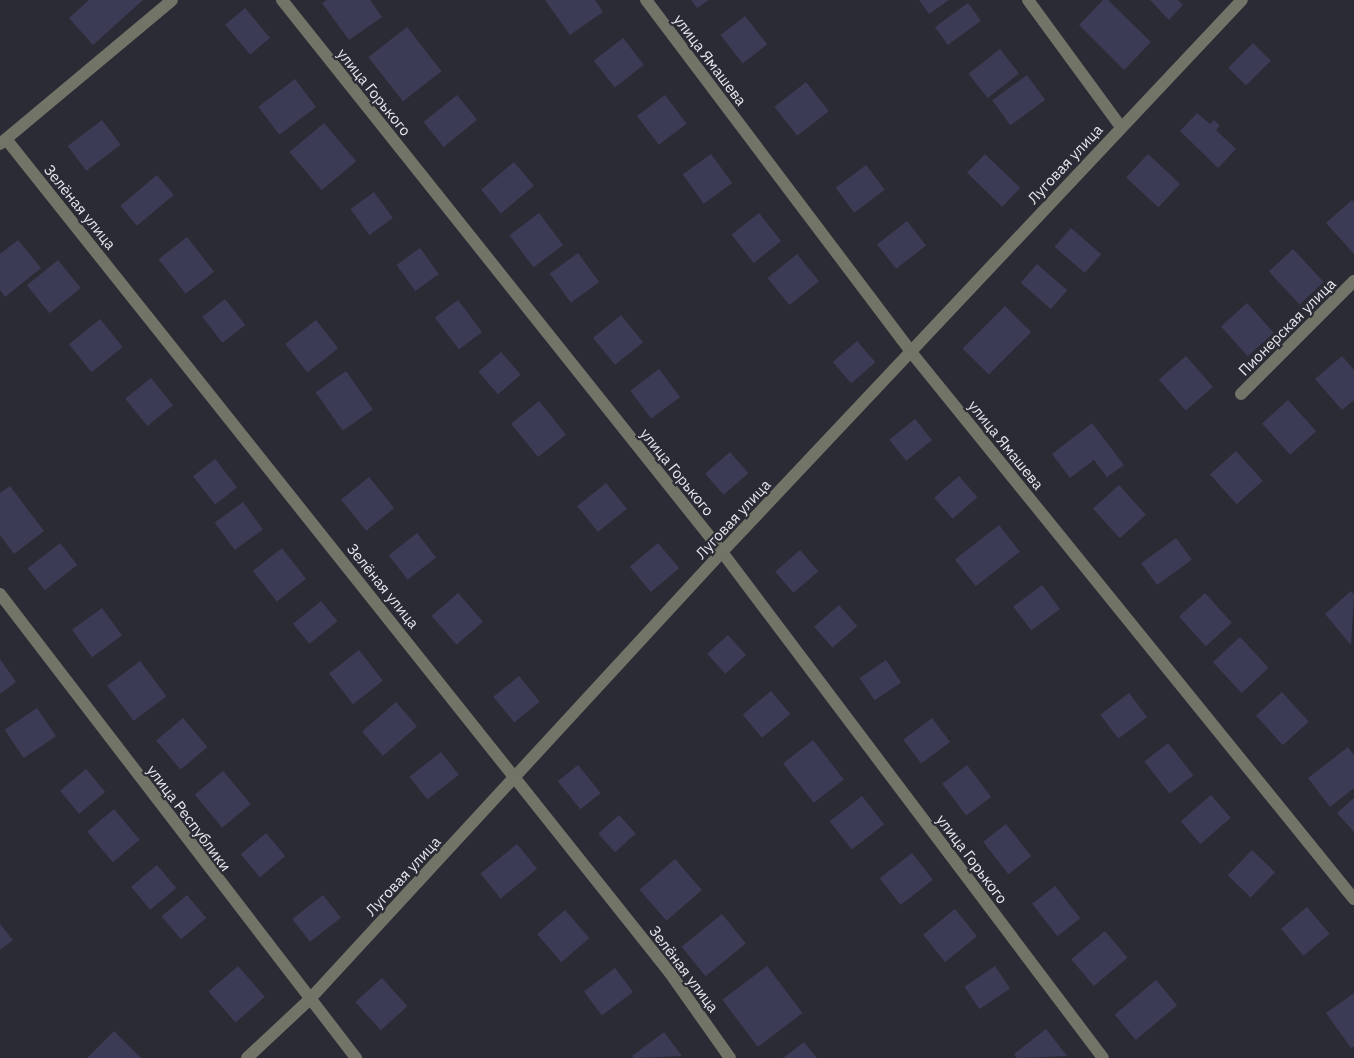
<!DOCTYPE html>
<meta charset="utf-8">
<style>
body{margin:0}
#map{position:relative;width:1354px;height:1058px;overflow:hidden;background:#2b2b35;font-family:"IBM Plex Sans",sans-serif}
div>[style]{position:absolute}
[style*='--x']{left:calc(var(--x)*1px);top:calc(var(--y)*1px);width:calc(var(--w)*1px);rotate:calc(var(--a)*1deg)}
.building>*{inset:0;background:#3c3b55;transform-origin:0 0}
.minor>*{height:12px;margin:-6px;padding:0 6px;transform-origin:6px;border-radius:6px;background:#717467}
span{translate:-50% -50%;white-space:nowrap;text-align:center;line-height:1.15;-webkit-text-stroke:4.5px #2b2b35;paint-order:stroke}
.street-label{font-size:15px;color:#e7e7ee}
</style>
<div id="map">
<div class="building">
<i style="clip-path:polygon(89px 0,143px 0,93px 45px,69px 18px)"></i>
<i style="clip-path:polygon(327px 0,370px 0,382px 17px,349px 40px,322px 3px)"></i>
<i style="clip-path:polygon(545px 0,595px 0,603px 12px,570px 35px)"></i>
<i style="clip-path:polygon(691px 0,709px 0,697px 8px)"></i>
<i style="clip-path:polygon(919px 0,949px 0,929px 14px)"></i>
<i style="clip-path:polygon(1103px 0,1108px 0,1151px 42px,1124px 70px,1079px 25px)"></i>
<i style="clip-path:polygon(1150px 0,1178px 0,1183px 5px,1169px 20px)"></i>
<i style="left:968px;top:3px;width:22px;height:41px;rotate:54deg"></i>
<i style="left:245px;top:8px;width:39px;height:26px;rotate:50deg"></i>
<i style="left:745px;top:16px;width:36px;height:31px;rotate:52deg"></i>
<i style="left:407px;top:27px;width:56px;height:49px;rotate:52deg"></i>
<i style="left:623px;top:38px;width:34px;height:37px;rotate:52deg"></i>
<i style="left:1253px;top:43px;width:25px;height:35px;rotate:45deg"></i>
<i style="left:1000px;top:49px;width:31px;height:40px;rotate:52deg"></i>
<i style="left:1027px;top:75px;width:31px;height:43px;rotate:54deg"></i>
<i style="left:295px;top:79px;width:35px;height:46px;rotate:53deg"></i>
<i style="left:806px;top:82px;width:37px;height:40px;rotate:52deg"></i>
<i style="left:457px;top:95px;width:32px;height:43px;rotate:51deg"></i>
<i style="left:665px;top:95px;width:36px;height:35px;rotate:53deg"></i>
<i style="clip-path:polygon(1197px 113px,1210px 124px,1214px 120px,1220px 126px,1216px 130px,1236px 149px,1218px 168px,1180px 131px)"></i>
<i style="left:102px;top:120px;width:31px;height:43px;rotate:53deg"></i>
<i style="left:324px;top:123px;width:50px;height:45px;rotate:50deg"></i>
<i style="left:711px;top:154px;width:36px;height:35px;rotate:54deg"></i>
<i style="left:985px;top:154px;width:49px;height:26px;rotate:44deg"></i>
<i style="left:1148px;top:154px;width:44px;height:32px;rotate:43deg"></i>
<i style="left:514px;top:162px;width:31px;height:43px;rotate:50deg"></i>
<i style="left:866px;top:165px;width:31px;height:38px;rotate:53deg"></i>
<i style="left:157px;top:175px;width:26px;height:48px;rotate:50deg"></i>
<i style="left:374px;top:192px;width:32px;height:29px;rotate:54deg"></i>
<i style="clip-path:polygon(1352px 200px,1354px 202px,1354px 254px,1326px 223px)"></i>
<i style="left:539px;top:213px;width:40px;height:37px;rotate:53deg"></i>
<i style="left:759px;top:213px;width:36px;height:35px;rotate:52deg"></i>
<i style="left:907px;top:221px;width:31px;height:38px;rotate:52deg"></i>
<i style="left:1071px;top:228px;width:40px;height:25px;rotate:41deg"></i>
<i style="left:187px;top:237px;width:44px;height:36px;rotate:52deg"></i>
<i style="clip-path:polygon(18px 240px,41px 268px,5px 297px,0 290px,0 254px)"></i>
<i style="left:420px;top:248px;width:32px;height:29px;rotate:54deg"></i>
<i style="left:1293px;top:249px;width:45px;height:33px;rotate:47deg"></i>
<i style="left:578px;top:253px;width:36px;height:35px;rotate:54deg"></i>
<i style="left:797px;top:254px;width:35px;height:38px;rotate:51deg"></i>
<i style="left:58px;top:260px;width:36px;height:40px;rotate:51deg"></i>
<i style="left:1037px;top:264px;width:40px;height:25px;rotate:41deg"></i>
<i style="left:225px;top:299px;width:33px;height:29px;rotate:52deg"></i>
<i style="left:458px;top:300px;width:40px;height:29px;rotate:53deg"></i>
<i style="left:1247px;top:303px;width:40px;height:35px;rotate:48deg"></i>
<i style="left:1005px;top:306px;width:37px;height:60px;rotate:45deg"></i>
<i style="left:621px;top:315px;width:35px;height:36px;rotate:51deg"></i>
<i style="left:100px;top:319px;width:36px;height:40px;rotate:51deg"></i>
<i style="left:316px;top:320px;width:36px;height:39px;rotate:52deg"></i>
<i style="left:857px;top:341px;width:28px;height:32px;rotate:49deg"></i>
<i style="left:501px;top:352px;width:30px;height:30px;rotate:49deg"></i>
<i style="left:1186px;top:356px;width:41px;height:36px;rotate:49deg"></i>
<i style="clip-path:polygon(1342px 356px,1354px 370px,1354px 400px,1342px 410px,1315px 379px)"></i>
<i style="left:659px;top:369px;width:35px;height:36px;rotate:53deg"></i>
<i style="left:346px;top:371px;width:47px;height:37px;rotate:55deg"></i>
<i style="left:151px;top:378px;width:35px;height:33px;rotate:51deg"></i>
<i style="left:1288px;top:400px;width:42px;height:35px;rotate:48deg"></i>
<i style="left:539px;top:401px;width:43px;height:36px;rotate:51deg"></i>
<i style="left:915px;top:419px;width:27px;height:33px;rotate:51deg"></i>
<i style="clip-path:polygon(1092px 423px,1124px 465px,1107px 477px,1094px 460px,1070px 478px,1052px 454px)"></i>
<i style="left:1236px;top:451px;width:40px;height:35px;rotate:48deg"></i>
<i style="left:730px;top:452px;width:28px;height:33px;rotate:49deg"></i>
<i style="left:215px;top:459px;width:36px;height:28px;rotate:52deg"></i>
<i style="left:959px;top:476px;width:28px;height:33px;rotate:49deg"></i>
<i style="left:369px;top:477px;width:40px;height:36px;rotate:51deg"></i>
<i style="left:606px;top:483px;width:33px;height:37px;rotate:51deg"></i>
<i style="left:1119px;top:485px;width:40px;height:35px;rotate:48deg"></i>
<i style="clip-path:polygon(10px 486px,44px 531px,14px 554px,0 535px,0 493px)"></i>
<i style="left:243px;top:502px;width:34px;height:35px;rotate:54deg"></i>
<i style="left:999px;top:525px;width:34px;height:56px;rotate:52deg"></i>
<i style="left:417px;top:533px;width:31px;height:36px;rotate:52deg"></i>
<i style="left:1176px;top:538px;width:27px;height:43px;rotate:54deg"></i>
<i style="left:60px;top:543px;width:28px;height:41px;rotate:52deg"></i>
<i style="left:658px;top:543px;width:33px;height:37px;rotate:50deg"></i>
<i style="left:282px;top:548px;width:39px;height:37px;rotate:52deg"></i>
<i style="left:800px;top:550px;width:28px;height:33px;rotate:49deg"></i>
<i style="left:1042px;top:585px;width:30px;height:36px;rotate:53deg"></i>
<i style="clip-path:polygon(1351px 591px,1354px 595px,1351px 645px,1325px 614px)"></i>
<i style="left:458px;top:593px;width:38px;height:35px;rotate:49deg"></i>
<i style="left:1205px;top:593px;width:40px;height:35px;rotate:48deg"></i>
<i style="left:321px;top:601px;width:26px;height:36px;rotate:51deg"></i>
<i style="left:839px;top:605px;width:28px;height:33px;rotate:49deg"></i>
<i style="left:102px;top:608px;width:34px;height:37px;rotate:54deg"></i>
<i style="left:728px;top:635px;width:27px;height:28px;rotate:48deg"></i>
<i style="left:1240px;top:637px;width:42px;height:37px;rotate:47deg"></i>
<i style="left:359px;top:650px;width:39px;height:38px;rotate:52deg"></i>
<i style="clip-path:polygon(0 659px,16px 682px,0 694px)"></i>
<i style="left:886px;top:660px;width:27px;height:32px;rotate:56deg"></i>
<i style="left:140px;top:661px;width:44px;height:41px;rotate:53deg"></i>
<i style="left:519px;top:676px;width:33px;height:33px;rotate:51deg"></i>
<i style="left:771px;top:691px;width:30px;height:37px;rotate:50deg"></i>
<i style="left:1282px;top:692px;width:40px;height:35px;rotate:48deg"></i>
<i style="left:1129px;top:693px;width:30px;height:36px;rotate:53deg"></i>
<i style="left:396px;top:702px;width:32px;height:45px;rotate:49deg"></i>
<i style="left:37px;top:708px;width:34px;height:39px;rotate:56deg"></i>
<i style="left:183px;top:718px;width:38px;height:35px;rotate:50deg"></i>
<i style="left:932px;top:718px;width:30px;height:36px;rotate:53deg"></i>
<i style="left:813px;top:740px;width:50px;height:38px;rotate:52deg"></i>
<i style="left:1168px;top:743px;width:41px;height:30px;rotate:52deg"></i>
<i style="clip-path:polygon(1348px 747px,1354px 755px,1354px 788px,1330px 807px,1308px 778px)"></i>
<i style="left:441px;top:752px;width:29px;height:40px;rotate:52deg"></i>
<i style="left:578px;top:765px;width:36px;height:26px;rotate:51deg"></i>
<i style="left:967px;top:765px;width:40px;height:31px;rotate:53deg"></i>
<i style="left:86px;top:769px;width:30px;height:34px;rotate:50deg"></i>
<i style="left:223px;top:771px;width:43px;height:37px;rotate:50deg"></i>
<i style="left:1211px;top:795px;width:30px;height:40px;rotate:49deg"></i>
<i style="left:862px;top:796px;width:36px;height:41px;rotate:52deg"></i>
<i style="clip-path:polygon(1354px 798px,1354px 832px,1337px 813px)"></i>
<i style="left:114px;top:809px;width:40px;height:35px;rotate:50deg"></i>
<i style="left:619px;top:815px;width:25px;height:28px;rotate:48deg"></i>
<i style="left:1006px;top:824px;width:41px;height:29px;rotate:52deg"></i>
<i style="left:266px;top:833px;width:30px;height:33px;rotate:50deg"></i>
<i style="left:517px;top:844px;width:32px;height:47px;rotate:51deg"></i>
<i style="left:1252px;top:850px;width:32px;height:35px;rotate:44deg"></i>
<i style="left:912px;top:853px;width:34px;height:41px;rotate:52deg"></i>
<i style="left:675px;top:859px;width:41px;height:47px;rotate:49deg"></i>
<i style="left:157px;top:865px;width:30px;height:34px;rotate:50deg"></i>
<i style="left:1055px;top:886px;width:41px;height:29px;rotate:52deg"></i>
<i style="left:187px;top:895px;width:30px;height:33px;rotate:50deg"></i>
<i style="left:323px;top:895px;width:29px;height:39px;rotate:52deg"></i>
<i style="left:1307px;top:907px;width:35px;height:34px;rotate:50deg"></i>
<i style="left:955px;top:909px;width:35px;height:41px;rotate:51deg"></i>
<i style="left:565px;top:910px;width:37px;height:37px;rotate:49deg"></i>
<i style="left:722px;top:914px;width:38px;height:52px;rotate:51deg"></i>
<i style="clip-path:polygon(0 924px,13px 940px,0 950px)"></i>
<i style="left:1105px;top:931px;width:35px;height:44px;rotate:50deg"></i>
<i style="left:238px;top:966px;width:41px;height:39px;rotate:49deg"></i>
<i style="left:767px;top:966px;width:59px;height:56px;rotate:53deg"></i>
<i style="left:995px;top:966px;width:27px;height:37px;rotate:56deg"></i>
<i style="left:615px;top:968px;width:30px;height:39px;rotate:53deg"></i>
<i style="left:382px;top:978px;width:38px;height:36px;rotate:48deg"></i>
<i style="left:1156px;top:980px;width:33px;height:54px;rotate:50deg"></i>
<i style="clip-path:polygon(1354px 993px,1354px 1046px,1351px 1048px,1326px 1013px)"></i>
<i style="clip-path:polygon(1046px 1029px,1067px 1056px,1017px 1058px,1014px 1054px)"></i>
<i style="clip-path:polygon(114px 1031px,141px 1058px,87px 1058px)"></i>
<i style="clip-path:polygon(664px 1032px,682px 1056px,634px 1058px,632px 1056px)"></i>
<i style="clip-path:polygon(804px 1042px,817px 1058px,783px 1058px)"></i>
</div>
<div class="minor">
<i style="--x:282;--y:0;--w:706;--a:51.44"></i>
<i style="--x:722;--y:552;--w:633;--a:53.02"></i>
<i style="--x:646;--y:0;--w:441;--a:53"></i>
<i style="--x:911;--y:352;--w:704;--a:51"></i>
<i style="--x:1028;--y:0;--w:157;--a:53.8"></i>
<i style="--x:6;--y:139;--w:1066;--a:51.47"></i>
<i style="--x:670;--y:973;--w:104;--a:54.8"></i>
<i style="--x:0;--y:144;--w:224;--a:-39.9"></i>
<i style="--x:1241;--y:394;--w:160;--a:-45"></i>
<i style="--x:0;--y:594;--w:585;--a:52.5"></i>
<i style="--x:247;--y:1058;--w:85;--a:-43.1"></i>
<i style="--x:309;--y:1000;--w:609;--a:-47.33"></i>
<i style="--x:722;--y:552;--w:758;--a:-46.71"></i>
</div>
<div class="street-label">
<span style="left:710px;top:60px;rotate:53deg">улица Ямашева</span>
<span style="left:374px;top:92px;rotate:51deg">улица Горького</span>
<span style="left:1065px;top:164px;rotate:-47deg">Луговая улица</span>
<span style="left:80px;top:207px;rotate:51deg">Зелёная улица</span>
<span style="left:1287px;top:327px;rotate:-45deg">Пионерская улица</span>
<span style="left:1006px;top:445px;rotate:51deg">улица Ямашева</span>
<span style="left:677px;top:472px;rotate:51deg">улица Горького</span>
<span style="left:733px;top:519px;rotate:-47deg">Луговая улица</span>
<span style="left:383px;top:586px;rotate:51deg">Зелёная улица</span>
<span style="left:189px;top:818px;rotate:53deg">улица Республики</span>
<span style="left:972px;top:859px;rotate:53deg">улица Горького</span>
<span style="left:403px;top:876px;rotate:-47deg">Луговая улица</span>
<span style="left:684px;top:969px;rotate:53deg">Зелёная улица</span>
</div>
</div>
